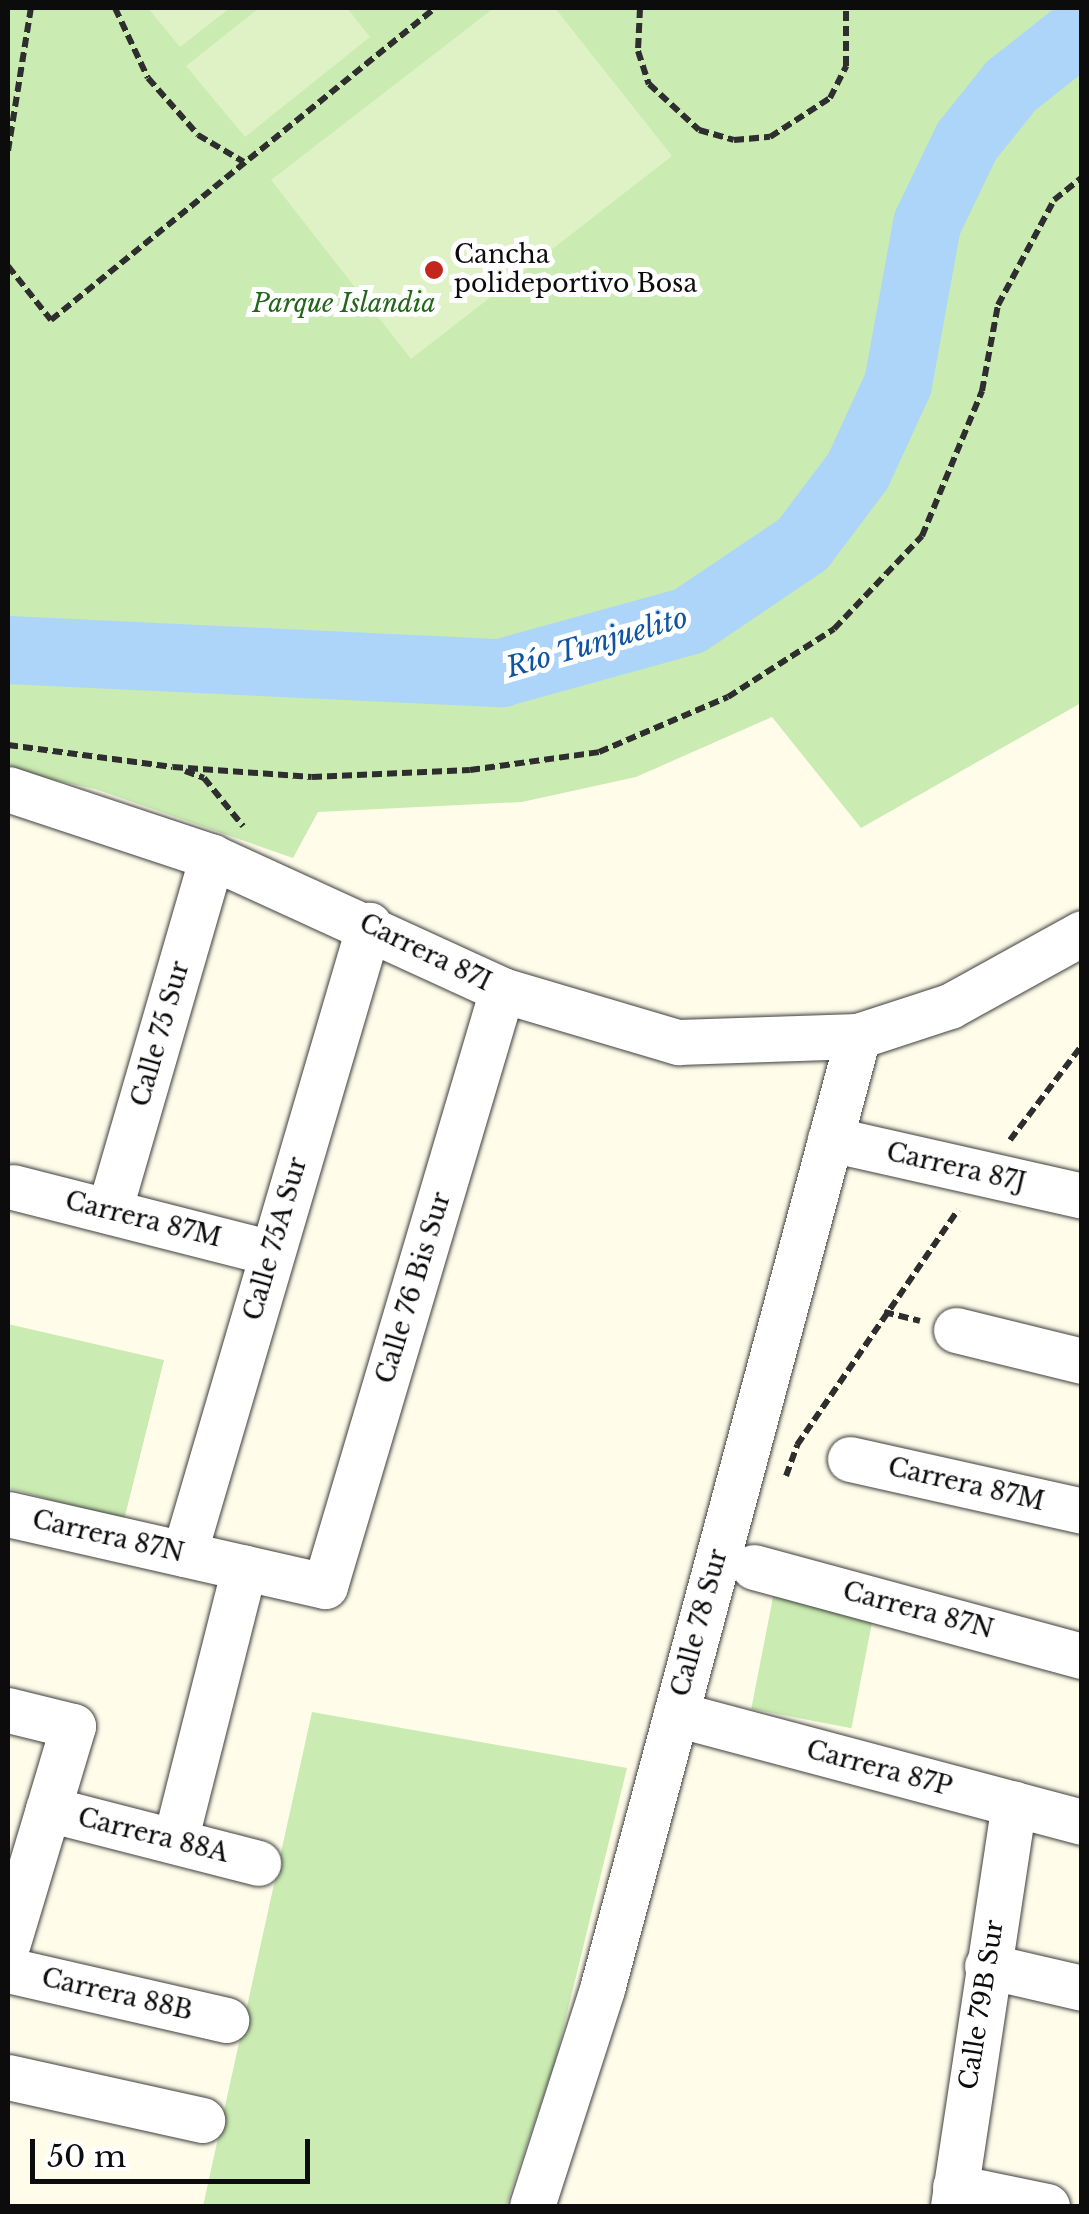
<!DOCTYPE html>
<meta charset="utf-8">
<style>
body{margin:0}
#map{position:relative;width:1089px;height:2214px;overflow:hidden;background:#fffdea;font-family:"Libre Baskerville",serif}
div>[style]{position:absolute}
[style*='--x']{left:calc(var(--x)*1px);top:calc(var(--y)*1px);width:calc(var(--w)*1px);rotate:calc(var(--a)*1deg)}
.green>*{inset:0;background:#caebb2;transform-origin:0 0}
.pitch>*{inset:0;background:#def2c5}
.river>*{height:68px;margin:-34px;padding:0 34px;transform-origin:34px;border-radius:34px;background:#acd5f9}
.path>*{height:6px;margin-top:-3px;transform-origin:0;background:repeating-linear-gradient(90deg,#2e2e2e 0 10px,transparent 0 15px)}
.roads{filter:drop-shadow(0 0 2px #3f3f3f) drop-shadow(0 0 2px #3f3f3f)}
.minor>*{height:45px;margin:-22.5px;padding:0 22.5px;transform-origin:22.5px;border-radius:22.5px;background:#fff}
.dots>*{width:28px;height:28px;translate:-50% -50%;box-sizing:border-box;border:5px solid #fff;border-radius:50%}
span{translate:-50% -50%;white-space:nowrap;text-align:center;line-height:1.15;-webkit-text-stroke:10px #fff;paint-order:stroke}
.poi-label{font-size:25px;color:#0c0c0c}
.left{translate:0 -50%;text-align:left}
.park-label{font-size:25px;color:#216619;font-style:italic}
.street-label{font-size:25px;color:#0c0c0c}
.water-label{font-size:28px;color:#0f54a3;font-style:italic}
.frame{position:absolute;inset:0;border:10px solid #0c0c0c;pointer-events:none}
.scale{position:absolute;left:30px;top:2139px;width:280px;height:45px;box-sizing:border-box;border:5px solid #0c0c0c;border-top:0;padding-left:12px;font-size:30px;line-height:35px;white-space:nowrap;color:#0c0c0c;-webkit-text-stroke:8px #fff;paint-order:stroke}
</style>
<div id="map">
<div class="green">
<i style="clip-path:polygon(8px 8px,1081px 8px,1081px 703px,861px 828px,772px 717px,636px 777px,522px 802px,318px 812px,293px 858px,95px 789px,8px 770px)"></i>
<i style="clip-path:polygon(8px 1324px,164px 1360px,124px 1520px,8px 1488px)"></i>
<i style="left:774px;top:1592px;width:102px;height:119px;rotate:11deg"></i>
<i style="clip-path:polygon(312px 1712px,627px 1768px,555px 2062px,506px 2206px,203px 2206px)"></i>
</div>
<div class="pitch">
<i style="clip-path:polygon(148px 8px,230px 8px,180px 47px)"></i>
<i style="clip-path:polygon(259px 8px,347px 8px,370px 37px,245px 137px,186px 66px)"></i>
<i style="clip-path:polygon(494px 8px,555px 8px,672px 156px,411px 359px,271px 180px)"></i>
</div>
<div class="river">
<i style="--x:8;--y:650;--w:494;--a:2.7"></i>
<i style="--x:501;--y:673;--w:195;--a:-15.5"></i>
<i style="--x:689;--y:621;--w:138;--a:-34"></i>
<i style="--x:803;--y:544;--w:91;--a:-53"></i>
<i style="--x:858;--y:471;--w:96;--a:-65.3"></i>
<i style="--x:898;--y:384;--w:163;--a:-79.7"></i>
<i style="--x:927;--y:224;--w:92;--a:-64.3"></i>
<i style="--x:967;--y:141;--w:70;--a:-51.3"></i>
<i style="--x:1011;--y:86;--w:90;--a:-38.3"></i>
</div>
<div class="path">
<i style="--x:115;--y:8;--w:77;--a:64.8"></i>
<i style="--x:148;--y:78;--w:76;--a:48.7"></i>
<i style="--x:198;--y:135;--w:53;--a:30.4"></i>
<i style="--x:640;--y:8;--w:43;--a:92.7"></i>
<i style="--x:638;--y:51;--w:35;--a:72"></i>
<i style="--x:649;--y:84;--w:68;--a:42.6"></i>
<i style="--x:699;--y:130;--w:36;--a:16"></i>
<i style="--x:734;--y:140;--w:36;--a:-5"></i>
<i style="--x:770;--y:137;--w:72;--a:-33"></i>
<i style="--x:830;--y:98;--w:36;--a:-63"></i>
<i style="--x:846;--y:66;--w:58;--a:-90"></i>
<i style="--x:8;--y:151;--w:145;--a:-80.9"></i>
<i style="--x:8;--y:266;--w:69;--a:51.5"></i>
<i style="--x:51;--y:320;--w:495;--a:-39.1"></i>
<i style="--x:8;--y:745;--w:166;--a:7.6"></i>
<i style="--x:173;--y:767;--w:139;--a:4.1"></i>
<i style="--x:312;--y:777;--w:158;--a:-2.5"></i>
<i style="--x:470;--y:770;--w:130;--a:-7.9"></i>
<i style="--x:599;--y:752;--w:140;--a:-23.1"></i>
<i style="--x:728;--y:697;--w:126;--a:-32.7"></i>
<i style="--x:834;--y:629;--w:128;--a:-46.6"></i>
<i style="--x:922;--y:536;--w:157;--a:-67.5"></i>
<i style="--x:982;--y:391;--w:87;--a:-79.5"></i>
<i style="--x:998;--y:305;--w:119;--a:-61.9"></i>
<i style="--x:1054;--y:200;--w:36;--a:-39"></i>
<i style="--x:185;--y:771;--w:20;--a:20"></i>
<i style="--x:204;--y:778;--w:62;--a:50.9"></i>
<i style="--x:1010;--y:1140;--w:119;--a:-52.8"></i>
<i style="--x:884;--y:1312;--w:37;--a:14"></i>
<i style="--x:786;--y:1476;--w:33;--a:-70"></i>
<i style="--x:797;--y:1445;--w:285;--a:-55.6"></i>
</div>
<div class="roads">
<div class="minor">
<i style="--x:8;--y:789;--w:215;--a:18.4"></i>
<i style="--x:212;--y:857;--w:319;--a:24.6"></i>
<i style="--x:502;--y:990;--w:184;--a:16.5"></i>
<i style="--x:678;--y:1042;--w:180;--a:-1.9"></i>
<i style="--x:858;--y:1036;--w:97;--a:-18.1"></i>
<i style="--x:950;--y:1006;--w:151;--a:-28.9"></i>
<i style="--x:830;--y:1139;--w:258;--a:12.7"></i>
<i style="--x:13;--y:1187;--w:267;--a:14.3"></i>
<i style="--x:109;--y:1211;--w:369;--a:-73.8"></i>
<i style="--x:956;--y:1330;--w:130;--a:13.8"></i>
<i style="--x:850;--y:1459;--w:238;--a:12.6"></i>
<i style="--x:8;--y:1514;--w:325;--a:12.8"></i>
<i style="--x:325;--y:1586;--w:622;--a:-73.46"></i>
<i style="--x:184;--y:1554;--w:656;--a:-73.61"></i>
<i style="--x:754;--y:1567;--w:340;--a:15.2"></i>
<i style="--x:8;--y:1710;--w:67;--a:13.8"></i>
<i style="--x:73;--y:1726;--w:226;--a:106.7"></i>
<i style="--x:676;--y:1714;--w:420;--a:14.9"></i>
<i style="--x:48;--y:1809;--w:217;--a:14.4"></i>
<i style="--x:175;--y:1841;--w:282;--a:-75.8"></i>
<i style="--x:987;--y:1966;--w:98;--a:13"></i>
<i style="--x:8;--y:1970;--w:224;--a:12.9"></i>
<i style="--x:8;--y:2077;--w:199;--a:12.5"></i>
<i style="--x:955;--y:2187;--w:94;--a:11.7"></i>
<i style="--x:532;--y:2206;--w:228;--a:-72.1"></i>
<i style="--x:602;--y:1989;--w:987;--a:-74.96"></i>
<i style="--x:953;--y:2206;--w:407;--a:-81.4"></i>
</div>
</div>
<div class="dots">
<i style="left:434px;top:270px;background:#c2261d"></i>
</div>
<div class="poi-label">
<span class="left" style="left:454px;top:270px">Cancha<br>polideportivo Bosa</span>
</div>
<div class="park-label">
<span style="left:344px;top:304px">Parque Islandia</span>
</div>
<div class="street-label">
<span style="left:425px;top:953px;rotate:26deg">Carrera 87I</span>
<span style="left:161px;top:1034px;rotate:-74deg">Calle 75 Sur</span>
<span style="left:956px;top:1168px;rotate:13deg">Carrera 87J</span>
<span style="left:143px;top:1220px;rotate:14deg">Carrera 87M</span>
<span style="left:276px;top:1239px;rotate:-74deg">Calle 75A Sur</span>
<span style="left:414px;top:1288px;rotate:-73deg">Calle 76 Bis Sur</span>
<span style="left:966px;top:1485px;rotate:13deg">Carrera 87M</span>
<span style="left:108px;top:1537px;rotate:13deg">Carrera 87N</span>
<span style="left:918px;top:1611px;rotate:15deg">Carrera 87N</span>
<span style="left:700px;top:1623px;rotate:-75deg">Calle 78 Sur</span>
<span style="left:879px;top:1769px;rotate:15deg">Carrera 87P</span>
<span style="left:153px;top:1836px;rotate:14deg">Carrera 88A</span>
<span style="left:117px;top:1995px;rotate:13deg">Carrera 88B</span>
<span style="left:982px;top:2005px;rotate:-81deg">Calle 79B Sur</span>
</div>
<div class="water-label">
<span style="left:597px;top:643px;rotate:-16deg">Río Tunjuelito</span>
</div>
<div class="frame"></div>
<div class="scale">50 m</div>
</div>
